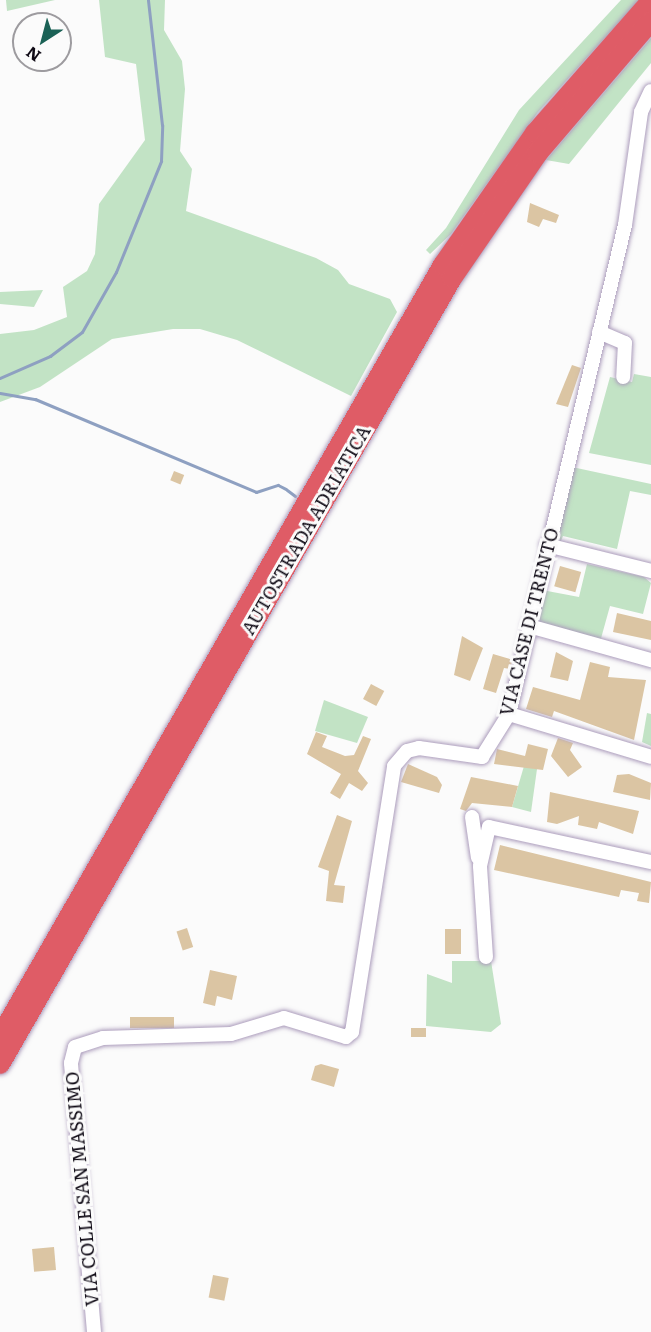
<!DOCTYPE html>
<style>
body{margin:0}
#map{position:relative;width:651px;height:1332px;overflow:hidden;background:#fbfbfb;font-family:Literata,serif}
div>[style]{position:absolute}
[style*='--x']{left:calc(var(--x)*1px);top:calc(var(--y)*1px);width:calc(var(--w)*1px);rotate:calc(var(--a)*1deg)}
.green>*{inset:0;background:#c2e3c5}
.stream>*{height:3px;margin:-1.5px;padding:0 1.5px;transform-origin:1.5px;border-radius:1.5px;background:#8ea0c1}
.building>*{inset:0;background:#dbc5a3;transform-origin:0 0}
.roads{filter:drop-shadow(0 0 2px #ac9dbc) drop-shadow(0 0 2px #ac9dbc)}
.minor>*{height:14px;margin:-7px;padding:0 7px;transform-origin:7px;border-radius:7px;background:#fff}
.highway>*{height:20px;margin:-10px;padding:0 10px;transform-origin:10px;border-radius:10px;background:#df5c66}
span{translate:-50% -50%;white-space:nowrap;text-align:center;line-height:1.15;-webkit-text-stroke:6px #fbfbfb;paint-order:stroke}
.street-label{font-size:18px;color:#0f0a15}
.north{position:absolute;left:12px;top:12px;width:60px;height:60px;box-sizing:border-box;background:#fbfbfb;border:2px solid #9d9b9f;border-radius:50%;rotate:216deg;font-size:16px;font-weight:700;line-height:24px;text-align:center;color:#0f0a15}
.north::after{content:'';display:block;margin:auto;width:21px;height:27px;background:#1b6256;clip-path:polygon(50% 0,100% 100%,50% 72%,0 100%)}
</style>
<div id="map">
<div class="green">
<i style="clip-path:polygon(6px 0,55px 0,7px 11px)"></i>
<i style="clip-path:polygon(99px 0,165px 0,164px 30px,182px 61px,185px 89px,180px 151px,192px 169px,186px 211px,316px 258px,338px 270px,349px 284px,390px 299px,397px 312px,351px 396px,237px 340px,200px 329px,173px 329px,112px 339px,40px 387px,0 402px,0 334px,34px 330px,67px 317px,63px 287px,87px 271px,95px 254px,99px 204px,145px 140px,136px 64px,105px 57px)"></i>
<i style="clip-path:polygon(621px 0,639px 0,538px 112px,451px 234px,430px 254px,426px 250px,446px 228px,519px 110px)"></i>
<i style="clip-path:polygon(651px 38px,651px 63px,569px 164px,546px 160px)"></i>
<i style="clip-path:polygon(43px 290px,34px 307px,0 304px,0 292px)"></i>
<i style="clip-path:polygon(634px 374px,651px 377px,651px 465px,589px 453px,610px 377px,632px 382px)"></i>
<i style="clip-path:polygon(572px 467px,651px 484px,651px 495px,630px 491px,617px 549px,563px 536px,560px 543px,552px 541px)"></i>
<i style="clip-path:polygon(587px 564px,644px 577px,651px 583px,643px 614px,610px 606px,600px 642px,535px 626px,542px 590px,579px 597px)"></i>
<i style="clip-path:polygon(324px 700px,368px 717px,357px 743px,315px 731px)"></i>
<i style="clip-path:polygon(647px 713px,651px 714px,651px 746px,642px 742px)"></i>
<i style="clip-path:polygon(524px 766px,537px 769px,531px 812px,512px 807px)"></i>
<i style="clip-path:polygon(452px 961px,491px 961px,501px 1024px,491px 1032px,426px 1026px,427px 974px,452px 983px)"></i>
</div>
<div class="stream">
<i style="--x:0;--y:378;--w:55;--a:-23.7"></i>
<i style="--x:50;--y:356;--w:40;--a:-37"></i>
<i style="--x:82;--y:332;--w:69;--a:-60.5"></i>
<i style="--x:116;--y:272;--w:120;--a:-67.9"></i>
<i style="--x:161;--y:161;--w:36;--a:-88"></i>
<i style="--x:162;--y:125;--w:126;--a:-96.4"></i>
<i style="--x:0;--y:393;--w:36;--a:10"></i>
<i style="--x:35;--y:399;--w:240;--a:22.8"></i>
<i style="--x:256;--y:492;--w:23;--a:-18"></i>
<i style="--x:278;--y:485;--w:9;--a:27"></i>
<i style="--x:287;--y:490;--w:10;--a:37"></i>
</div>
<div class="building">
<i style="clip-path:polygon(530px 203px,559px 215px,556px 223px,543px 219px,539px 227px,527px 222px)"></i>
<i style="clip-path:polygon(572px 365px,581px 368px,568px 407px,556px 404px)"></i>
<i style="left:174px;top:471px;width:11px;height:10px;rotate:22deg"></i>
<i style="left:560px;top:566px;width:22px;height:21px;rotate:16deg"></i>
<i style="clip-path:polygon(617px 613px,651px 621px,651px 640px,613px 632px)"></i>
<i style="clip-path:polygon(462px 636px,483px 648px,470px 681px,454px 675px)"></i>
<i style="clip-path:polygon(556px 652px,573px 661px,568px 681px,550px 677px)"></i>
<i style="clip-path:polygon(493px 654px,513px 660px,510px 669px,504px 668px,496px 693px,483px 689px)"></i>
<i style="clip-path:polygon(590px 662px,610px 667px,608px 677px,646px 680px,634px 740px,554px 711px,552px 717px,526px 709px,533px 687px,580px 700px)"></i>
<i style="left:371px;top:684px;width:15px;height:17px;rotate:28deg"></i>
<i style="clip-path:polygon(316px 732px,327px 736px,322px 747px,345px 756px,354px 755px,363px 736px,371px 739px,358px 771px,368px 783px,362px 791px,349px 783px,340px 799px,330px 793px,341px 774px,307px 754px)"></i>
<i style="clip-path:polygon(558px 738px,573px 743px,570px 750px,582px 767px,568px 777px,551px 756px)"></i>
<i style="clip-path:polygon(528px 744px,548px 749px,543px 770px,494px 764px,497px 749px,525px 756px)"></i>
<i style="clip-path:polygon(408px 764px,437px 777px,442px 785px,439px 793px,401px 782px)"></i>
<i style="clip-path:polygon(629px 774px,651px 783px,650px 800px,613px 792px,617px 775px)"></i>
<i style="clip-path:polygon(471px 777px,518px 786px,512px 807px,472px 803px,466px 811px,460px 809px)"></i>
<i style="clip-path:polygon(550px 792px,639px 811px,633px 834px,599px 822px,597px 829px,578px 825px,579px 816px,557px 824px,547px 822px)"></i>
<i style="clip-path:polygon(337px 815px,352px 821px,334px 885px,345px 886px,343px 903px,326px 901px,329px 871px,318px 867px)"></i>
<i style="clip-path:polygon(500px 845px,651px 882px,649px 903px,637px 901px,639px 893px,621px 890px,619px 897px,494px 870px)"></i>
<i style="left:187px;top:928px;width:20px;height:11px;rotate:72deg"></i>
<i style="left:445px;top:929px;width:16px;height:25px"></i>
<i style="clip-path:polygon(210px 970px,237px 976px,232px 1000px,217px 996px,215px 1006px,203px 1003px)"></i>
<i style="left:130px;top:1017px;width:44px;height:11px"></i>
<i style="left:411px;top:1028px;width:15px;height:9px"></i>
<i style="clip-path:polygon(321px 1064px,339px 1069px,334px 1087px,311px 1080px,315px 1066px)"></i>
<i style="left:54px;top:1247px;width:23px;height:22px;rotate:85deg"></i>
<i style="left:213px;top:1275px;width:16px;height:23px;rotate:11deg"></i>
</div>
<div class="roads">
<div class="minor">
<i style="--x:599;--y:332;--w:28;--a:23"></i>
<i style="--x:625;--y:343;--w:34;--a:93"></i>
<i style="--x:547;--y:545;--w:107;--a:14"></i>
<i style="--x:529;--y:626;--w:127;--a:15.6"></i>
<i style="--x:509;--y:714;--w:148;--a:16.8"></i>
<i style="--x:472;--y:817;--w:41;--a:81.7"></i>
<i style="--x:486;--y:957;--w:91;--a:-93.8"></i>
<i style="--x:480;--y:866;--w:40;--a:-77"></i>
<i style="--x:489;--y:827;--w:166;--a:12.2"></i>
<i style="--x:94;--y:1332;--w:270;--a:-94.9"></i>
<i style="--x:71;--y:1063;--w:16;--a:-76"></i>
<i style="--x:75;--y:1047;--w:29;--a:-18"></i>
<i style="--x:103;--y:1038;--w:128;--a:-1.8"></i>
<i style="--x:231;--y:1034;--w:55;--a:-16.8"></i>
<i style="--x:284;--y:1018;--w:65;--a:17"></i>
<i style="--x:346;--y:1037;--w:8;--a:-40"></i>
<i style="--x:352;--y:1032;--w:269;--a:-81"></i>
<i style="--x:394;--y:766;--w:20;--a:-49"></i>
<i style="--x:407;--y:751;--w:12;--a:-14"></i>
<i style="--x:419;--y:748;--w:64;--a:8.1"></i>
<i style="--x:482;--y:757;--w:51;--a:-57.9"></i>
<i style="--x:509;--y:714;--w:503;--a:-76.66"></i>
<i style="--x:625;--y:225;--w:114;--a:-81.9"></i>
<i style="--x:641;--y:112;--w:23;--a:-65"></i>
</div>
<div class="highway">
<i style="--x:0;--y:1037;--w:890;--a:-60.15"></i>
<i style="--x:443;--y:265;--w:161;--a:-55.1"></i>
<i style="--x:535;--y:133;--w:176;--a:-48.7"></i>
<i style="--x:0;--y:1064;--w:907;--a:-60.1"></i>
<i style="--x:452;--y:278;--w:152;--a:-55.5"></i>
<i style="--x:538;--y:153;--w:174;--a:-49.4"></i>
</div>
</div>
<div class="street-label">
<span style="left:306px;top:530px;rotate:-60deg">AUTOSTRADA ADRIATICA</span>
<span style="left:529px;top:622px;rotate:-76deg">VIA CASE DI TRENTO</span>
<span style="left:82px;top:1189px;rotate:-95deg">VIA COLLE SAN MASSIMO</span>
</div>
<div class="north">N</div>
</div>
